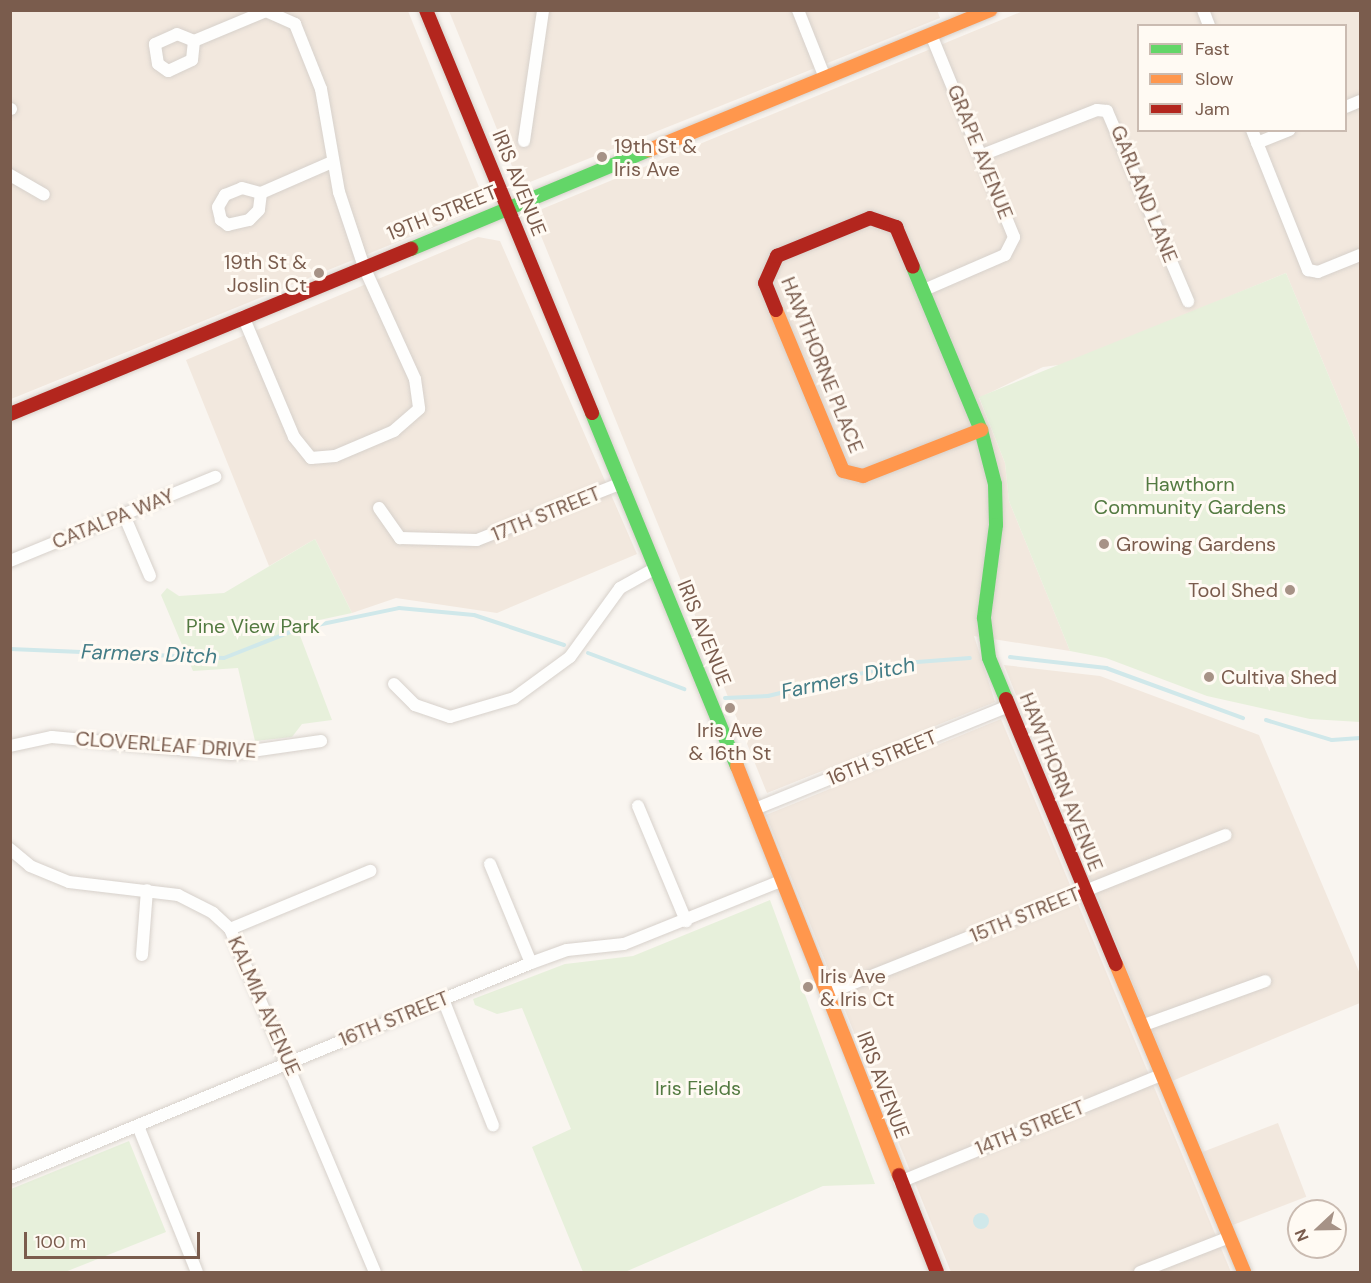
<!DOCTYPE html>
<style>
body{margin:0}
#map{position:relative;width:1371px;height:1283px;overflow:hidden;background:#f9f5f0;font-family:"DM Sans",sans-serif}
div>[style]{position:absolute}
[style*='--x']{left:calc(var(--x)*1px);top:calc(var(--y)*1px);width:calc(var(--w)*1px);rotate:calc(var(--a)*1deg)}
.residential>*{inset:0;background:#f2e8de;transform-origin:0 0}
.green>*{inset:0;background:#e7f0db}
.water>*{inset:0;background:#d0e8ea}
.round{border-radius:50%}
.stream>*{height:4px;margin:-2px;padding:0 2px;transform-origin:2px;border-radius:2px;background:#d0e8ea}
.roads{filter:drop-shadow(0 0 2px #d7d1cb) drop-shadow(0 0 2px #d7d1cb)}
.street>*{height:12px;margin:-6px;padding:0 6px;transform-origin:6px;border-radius:6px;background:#fefefd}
.fast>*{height:14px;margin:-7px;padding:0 7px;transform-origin:7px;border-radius:7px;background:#63d668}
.slow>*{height:14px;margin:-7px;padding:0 7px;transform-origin:7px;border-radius:7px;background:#ff974d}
.jam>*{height:14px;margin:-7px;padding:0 7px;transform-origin:7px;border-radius:7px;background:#b3261e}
.dots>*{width:16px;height:16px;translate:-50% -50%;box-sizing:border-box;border:3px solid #fffaf3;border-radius:50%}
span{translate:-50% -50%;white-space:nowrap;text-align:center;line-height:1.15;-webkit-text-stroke:6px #fffaf3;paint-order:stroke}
.poi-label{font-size:20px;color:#7a5c4d}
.left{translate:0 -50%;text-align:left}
.right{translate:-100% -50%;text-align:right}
.street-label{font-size:20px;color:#7a5c4d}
.park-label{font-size:20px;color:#537a41}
.water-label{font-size:21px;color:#437c86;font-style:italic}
.frame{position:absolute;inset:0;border:12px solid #7a5c4d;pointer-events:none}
.legend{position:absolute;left:1137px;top:24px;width:210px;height:108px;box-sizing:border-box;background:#fffaf3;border:2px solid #cabbb1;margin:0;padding:8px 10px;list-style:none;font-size:18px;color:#7a5c4d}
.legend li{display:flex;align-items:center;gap:12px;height:30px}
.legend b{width:30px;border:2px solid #cabbb1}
.north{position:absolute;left:1287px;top:1199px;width:60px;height:60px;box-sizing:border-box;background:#fffaf3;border:2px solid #cabbb1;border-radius:50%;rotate:248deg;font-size:16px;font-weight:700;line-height:24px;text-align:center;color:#7a5c4d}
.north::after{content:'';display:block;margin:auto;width:21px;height:27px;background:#a69286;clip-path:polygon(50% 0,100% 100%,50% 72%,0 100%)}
.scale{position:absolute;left:24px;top:1232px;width:176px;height:27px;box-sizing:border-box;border:3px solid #7a5c4d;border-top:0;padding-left:8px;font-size:18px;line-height:21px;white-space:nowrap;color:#7a5c4d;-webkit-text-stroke:4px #fffaf3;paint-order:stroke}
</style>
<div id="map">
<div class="residential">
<i style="clip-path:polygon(937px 10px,940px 18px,520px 186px,449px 11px)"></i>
<i style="clip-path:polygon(11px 11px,408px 11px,483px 197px,471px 212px,11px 399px)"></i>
<i style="clip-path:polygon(evenodd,1023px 11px,1360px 11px,1360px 451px,1286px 273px,1066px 364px,1043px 367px,979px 398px,1005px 463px,1009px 501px,1070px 651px,974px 636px,995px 702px,767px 793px,537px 226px,542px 209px,1023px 11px,1138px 26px,1346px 26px,1346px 130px,1138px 130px,1138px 26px)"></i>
<i style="clip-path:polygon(478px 237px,500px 241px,637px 554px,497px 613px,396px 598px,352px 613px,315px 539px,269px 566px,186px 360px)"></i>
<i style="clip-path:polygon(1004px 665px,1100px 676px,1259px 735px,1360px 974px,1360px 1003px,1172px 1081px)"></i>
<i style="clip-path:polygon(1001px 719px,1231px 1272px,951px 1272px,766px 815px)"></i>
<i style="left:1278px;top:1123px;width:79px;height:83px;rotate:69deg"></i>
</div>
<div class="green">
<i style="clip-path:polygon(1286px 273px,1360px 451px,1360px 722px,1310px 719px,1207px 696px,1106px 658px,1070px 651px,1009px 501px,1005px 463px,979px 397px)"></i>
<i style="clip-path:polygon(315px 539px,352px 613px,296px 625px,332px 720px,302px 724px,292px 737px,255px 741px,238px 668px,193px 671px,161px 595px,167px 588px,179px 596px,224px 593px)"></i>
<i style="clip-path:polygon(770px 900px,875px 1184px,823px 1186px,625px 1272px,583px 1272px,532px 1147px,571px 1129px,522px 1008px,497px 1014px,475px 1005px,473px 999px,565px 964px,633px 956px)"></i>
<i style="clip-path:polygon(129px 1141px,166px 1232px,65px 1272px,11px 1272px,11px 1189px)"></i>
</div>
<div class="water">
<i class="round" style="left:973px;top:1213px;width:16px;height:16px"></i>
</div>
<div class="stream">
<i style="--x:10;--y:649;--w:214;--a:2.4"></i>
<i style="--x:224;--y:658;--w:79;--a:-21.4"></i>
<i style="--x:298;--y:629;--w:103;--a:-11.7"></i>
<i style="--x:399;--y:608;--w:75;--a:5.3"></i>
<i style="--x:474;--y:615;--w:95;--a:18.4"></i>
<i style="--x:588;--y:653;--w:103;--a:20.6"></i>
<i style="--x:1010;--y:657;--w:97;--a:6.5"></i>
<i style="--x:1106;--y:668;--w:146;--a:20.1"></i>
<i style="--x:725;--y:698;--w:43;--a:-2.7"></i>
<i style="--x:768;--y:696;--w:140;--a:-13.6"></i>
<i style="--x:904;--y:663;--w:66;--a:-4.3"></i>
<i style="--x:1266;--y:720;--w:69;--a:16.9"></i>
<i style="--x:1332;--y:740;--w:28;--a:-4"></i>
</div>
<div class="roads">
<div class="street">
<i style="--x:798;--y:10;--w:73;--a:68.3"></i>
<i style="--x:1203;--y:10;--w:17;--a:69"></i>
<i style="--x:194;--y:41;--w:19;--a:96"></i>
<i style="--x:192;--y:60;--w:26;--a:155"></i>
<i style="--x:168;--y:71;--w:12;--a:-145"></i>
<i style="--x:158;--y:64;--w:20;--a:-99"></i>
<i style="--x:155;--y:44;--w:24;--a:-24"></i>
<i style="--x:177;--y:34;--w:18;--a:22"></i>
<i style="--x:194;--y:41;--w:78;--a:-22.6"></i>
<i style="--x:266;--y:11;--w:32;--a:24"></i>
<i style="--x:295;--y:24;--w:70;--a:68.2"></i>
<i style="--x:321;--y:89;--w:105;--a:80.1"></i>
<i style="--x:339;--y:192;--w:79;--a:71.6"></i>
<i style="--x:364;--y:267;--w:123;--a:65.5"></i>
<i style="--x:415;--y:379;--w:30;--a:82"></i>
<i style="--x:419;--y:409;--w:33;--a:139"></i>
<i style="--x:394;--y:431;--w:64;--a:157"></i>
<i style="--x:335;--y:456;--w:24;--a:175"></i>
<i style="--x:311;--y:458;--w:27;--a:-129"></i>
<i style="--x:294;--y:437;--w:131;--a:-112.9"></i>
<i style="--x:1346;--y:107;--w:15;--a:-23"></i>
<i style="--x:10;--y:109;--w:1;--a:0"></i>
<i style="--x:1252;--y:130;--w:151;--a:68.2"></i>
<i style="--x:1308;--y:270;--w:10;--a:11"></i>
<i style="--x:1318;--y:272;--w:45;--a:-22"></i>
<i style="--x:524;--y:141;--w:132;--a:-81.7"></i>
<i style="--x:1257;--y:143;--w:35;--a:-22"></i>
<i style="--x:982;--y:155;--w:123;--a:-21.4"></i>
<i style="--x:1097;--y:110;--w:10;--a:6"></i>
<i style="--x:1107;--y:111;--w:207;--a:66.9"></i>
<i style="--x:10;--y:175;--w:39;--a:30"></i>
<i style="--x:261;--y:193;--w:17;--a:97"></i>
<i style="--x:259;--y:210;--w:14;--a:135"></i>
<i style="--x:249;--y:220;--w:22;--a:167"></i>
<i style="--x:228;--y:225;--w:9;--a:-144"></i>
<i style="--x:221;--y:220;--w:13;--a:-103"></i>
<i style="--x:218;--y:207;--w:14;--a:-60"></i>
<i style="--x:225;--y:195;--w:18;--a:-22"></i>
<i style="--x:242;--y:188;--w:20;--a:15"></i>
<i style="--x:261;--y:193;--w:75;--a:-23.5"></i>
<i style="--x:924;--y:290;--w:88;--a:-23.4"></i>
<i style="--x:1005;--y:255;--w:20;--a:-63"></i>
<i style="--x:1014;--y:237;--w:218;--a:-112.3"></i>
<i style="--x:379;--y:508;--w:37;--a:55"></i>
<i style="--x:400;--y:538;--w:77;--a:1.5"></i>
<i style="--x:477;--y:540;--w:156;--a:-21.5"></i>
<i style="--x:124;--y:515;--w:66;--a:66.9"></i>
<i style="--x:10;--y:561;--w:222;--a:-22.3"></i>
<i style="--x:394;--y:684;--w:30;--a:45"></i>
<i style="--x:415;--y:705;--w:37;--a:19"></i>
<i style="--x:450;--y:717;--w:67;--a:-16.5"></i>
<i style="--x:514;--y:698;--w:69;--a:-36.2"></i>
<i style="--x:570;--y:657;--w:85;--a:-54.1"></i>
<i style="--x:620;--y:588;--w:41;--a:-29.1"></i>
<i style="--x:10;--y:746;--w:43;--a:-12.1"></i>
<i style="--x:52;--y:737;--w:180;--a:5.4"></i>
<i style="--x:231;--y:754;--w:91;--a:-8.2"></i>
<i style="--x:638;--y:806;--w:125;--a:67.3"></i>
<i style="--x:755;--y:809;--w:274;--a:-22.1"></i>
<i style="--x:10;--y:849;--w:26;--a:40"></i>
<i style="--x:30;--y:866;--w:42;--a:22.3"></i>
<i style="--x:69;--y:882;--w:110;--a:6.8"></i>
<i style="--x:178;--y:895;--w:39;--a:27"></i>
<i style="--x:213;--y:913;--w:23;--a:43"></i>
<i style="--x:230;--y:929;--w:372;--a:67.1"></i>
<i style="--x:490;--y:864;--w:107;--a:67.5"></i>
<i style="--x:230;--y:929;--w:152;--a:-22.5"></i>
<i style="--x:142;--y:955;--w:65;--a:-85.6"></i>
<i style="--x:826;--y:994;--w:430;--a:-21.7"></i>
<i style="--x:443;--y:999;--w:136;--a:68.4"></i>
<i style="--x:1141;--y:1026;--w:132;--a:-19.9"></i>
<i style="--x:138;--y:1126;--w:157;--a:68"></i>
<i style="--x:10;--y:1178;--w:564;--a:-22.42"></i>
<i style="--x:531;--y:963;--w:38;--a:-20"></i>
<i style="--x:567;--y:950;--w:57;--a:-6"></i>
<i style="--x:624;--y:944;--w:171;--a:-21.9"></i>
<i style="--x:900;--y:1182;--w:282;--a:-22.3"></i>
<i style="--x:1140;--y:1272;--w:97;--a:-21.3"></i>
</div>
<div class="fast">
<i style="--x:411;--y:249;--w:258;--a:-22.6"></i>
<i style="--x:913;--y:267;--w:177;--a:67.4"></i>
<i style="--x:981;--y:430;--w:56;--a:75.5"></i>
<i style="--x:995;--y:484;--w:41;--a:88.6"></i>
<i style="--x:996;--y:525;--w:94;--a:97.4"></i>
<i style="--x:984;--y:618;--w:40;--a:82.9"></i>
<i style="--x:989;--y:658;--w:44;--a:67.5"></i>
<i style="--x:592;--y:413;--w:382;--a:67.7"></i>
</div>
<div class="slow">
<i style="--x:649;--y:150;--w:369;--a:-22.3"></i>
<i style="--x:776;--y:310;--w:174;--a:67.4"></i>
<i style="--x:843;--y:471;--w:21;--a:14"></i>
<i style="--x:863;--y:476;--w:127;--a:-21.3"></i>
<i style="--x:737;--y:766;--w:440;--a:68.4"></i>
<i style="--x:1116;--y:964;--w:334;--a:67.4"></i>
</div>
<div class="jam">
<i style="--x:426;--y:10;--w:436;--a:67.6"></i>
<i style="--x:776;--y:310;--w:29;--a:-112"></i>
<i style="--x:765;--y:283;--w:30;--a:-66"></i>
<i style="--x:777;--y:256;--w:100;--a:-22.2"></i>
<i style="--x:870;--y:218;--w:28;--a:19"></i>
<i style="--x:896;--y:227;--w:43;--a:67"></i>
<i style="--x:10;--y:414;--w:434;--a:-22.4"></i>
<i style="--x:1006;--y:699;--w:287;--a:67.5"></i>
<i style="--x:899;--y:1175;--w:104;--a:68.6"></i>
</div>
</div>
<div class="dots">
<i style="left:602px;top:157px;background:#a69286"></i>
<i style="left:319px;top:273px;background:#a69286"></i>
<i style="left:1104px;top:544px;background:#a69286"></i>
<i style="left:1290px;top:590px;background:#a69286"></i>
<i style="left:1209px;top:677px;background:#a69286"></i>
<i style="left:730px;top:708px;background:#a69286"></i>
<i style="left:808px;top:987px;background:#a69286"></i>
</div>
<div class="poi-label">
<span class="left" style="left:614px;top:158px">19th St &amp;<br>Iris Ave</span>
<span class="right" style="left:307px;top:274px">19th St &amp;<br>Joslin Ct</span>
<span class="left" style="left:1116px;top:544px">Growing Gardens</span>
<span class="right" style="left:1278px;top:590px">Tool Shed</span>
<span class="left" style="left:1221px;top:677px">Cultiva Shed</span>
<span style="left:730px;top:742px">Iris Ave<br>&amp; 16th St</span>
<span class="left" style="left:820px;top:988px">Iris Ave<br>&amp; Iris Ct</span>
</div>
<div class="street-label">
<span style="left:980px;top:152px;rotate:68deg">GRAPE AVENUE</span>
<span style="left:519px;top:183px;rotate:68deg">IRIS AVENUE</span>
<span style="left:1144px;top:194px;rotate:68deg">GARLAND LANE</span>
<span style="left:442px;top:213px;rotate:-22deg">19TH STREET</span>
<span style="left:822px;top:365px;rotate:68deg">HAWTHORNE PLACE</span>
<span style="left:546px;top:514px;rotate:-22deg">17TH STREET</span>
<span style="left:113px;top:519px;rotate:-22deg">CATALPA WAY</span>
<span style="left:704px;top:633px;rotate:68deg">IRIS AVENUE</span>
<span style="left:166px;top:745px;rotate:4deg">CLOVERLEAF DRIVE</span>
<span style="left:882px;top:758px;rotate:-22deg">16TH STREET</span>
<span style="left:1061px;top:782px;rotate:68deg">HAWTHORN AVENUE</span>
<span style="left:1025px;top:915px;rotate:-22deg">15TH STREET</span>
<span style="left:264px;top:1006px;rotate:66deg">KALMIA AVENUE</span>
<span style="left:394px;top:1019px;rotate:-22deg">16TH STREET</span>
<span style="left:883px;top:1085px;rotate:69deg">IRIS AVENUE</span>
<span style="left:1030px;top:1128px;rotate:-22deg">14TH STREET</span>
</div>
<div class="park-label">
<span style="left:1190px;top:496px">Hawthorn<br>Community Gardens</span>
<span style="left:253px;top:626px">Pine View Park</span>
<span style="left:698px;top:1088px">Iris Fields</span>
</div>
<div class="water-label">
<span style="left:149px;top:654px;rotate:2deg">Farmers Ditch</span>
<span style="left:848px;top:678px;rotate:-12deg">Farmers Ditch</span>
</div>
<div class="frame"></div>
<ul class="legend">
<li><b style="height:8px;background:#63d668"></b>Fast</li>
<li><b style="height:8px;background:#ff974d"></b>Slow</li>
<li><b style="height:8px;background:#b3261e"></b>Jam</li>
</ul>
<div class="north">N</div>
<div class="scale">100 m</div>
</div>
